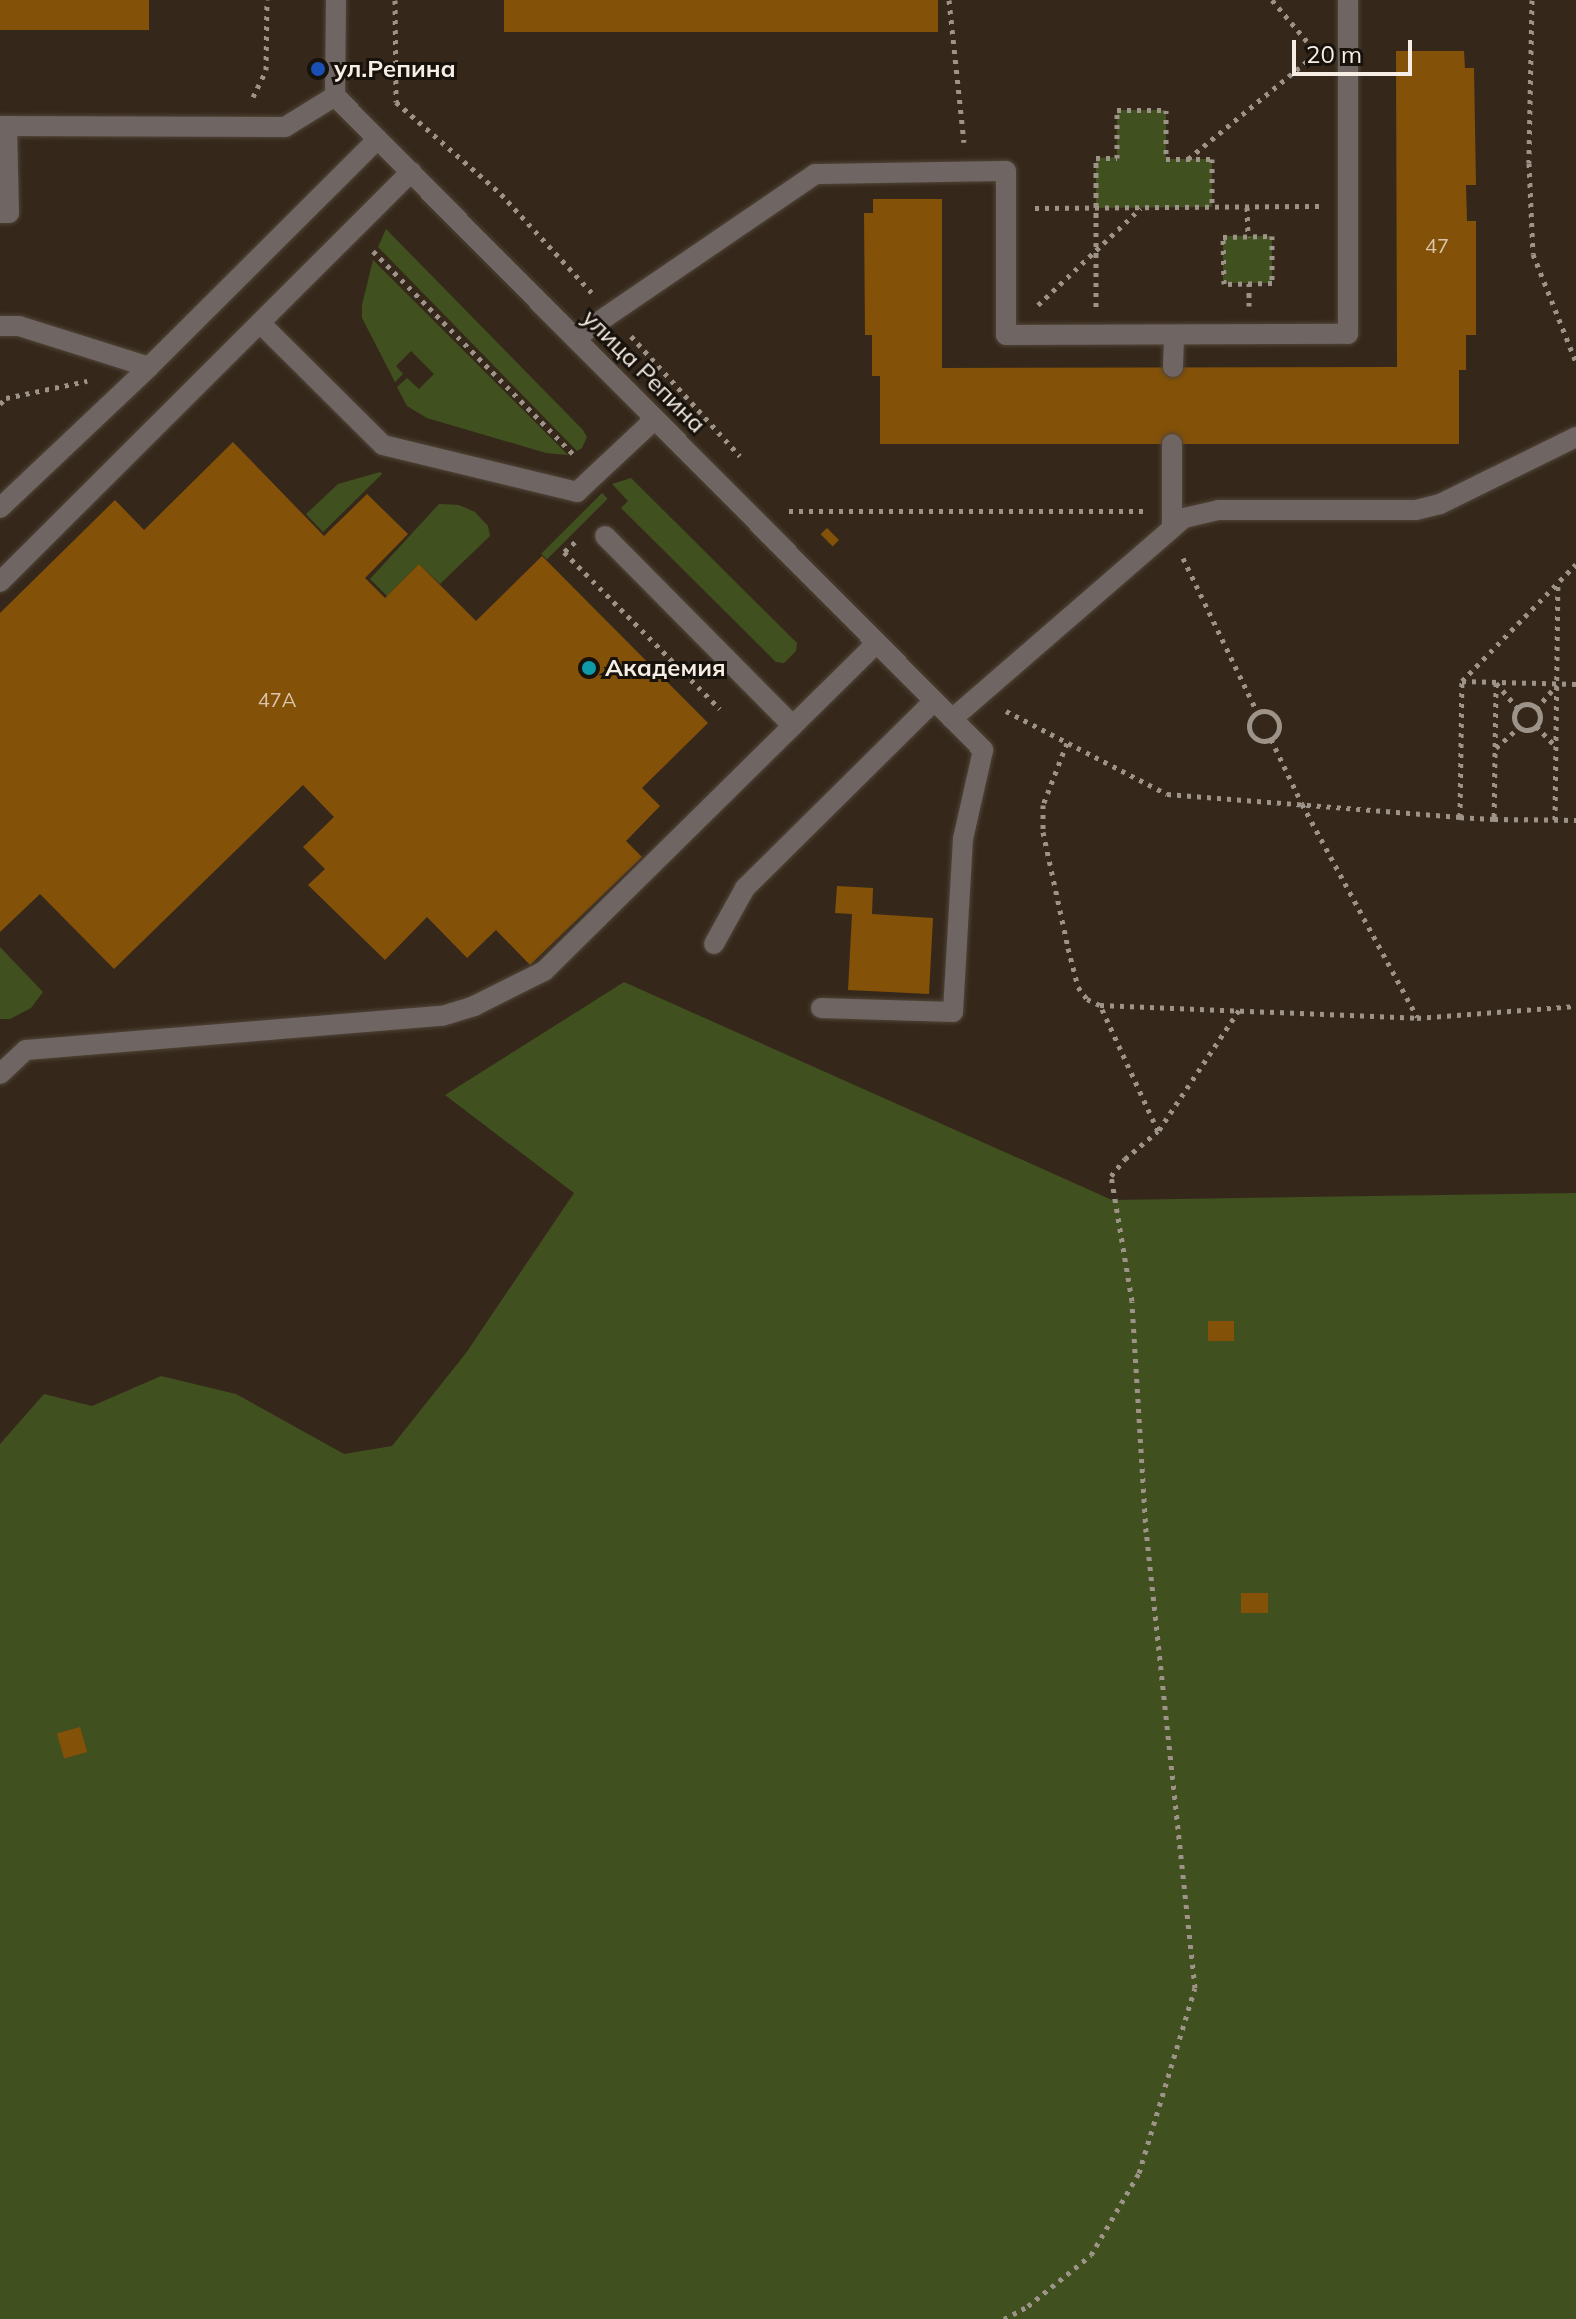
<!DOCTYPE html>
<meta charset="utf-8">
<style>
body{margin:0}
#map{position:relative;width:1576px;height:2319px;overflow:hidden;background:#35281b;font-family:Mulish,sans-serif}
div>[style]{position:absolute}
[style*='--x']{left:calc(var(--x)*1px);top:calc(var(--y)*1px);width:calc(var(--w)*1px);rotate:calc(var(--a)*1deg)}
.green>*{inset:0;background:#40501e;transform-origin:0 0}
.building>*{inset:0;background:#845108;transform-origin:0 0}
.path>*{height:5px;margin-top:-2.5px;transform-origin:0;background:repeating-linear-gradient(90deg,#9e9388 0 4px,transparent 0 10px)}
.path>.ring{margin:-2.5px;padding:0;box-sizing:content-box;background:none;border:5px solid #9e9388;border-radius:50%}
.roads{filter:drop-shadow(0 0 2px #504437) drop-shadow(0 0 2px #504437)}
.service>*{height:20px;margin:-10px;padding:0 10px;transform-origin:10px;border-radius:10px;background:#6f6563}
.minor>*{height:20px;margin:-10px;padding:0 10px;transform-origin:10px;border-radius:10px;background:#6f6563}
.dots>*{width:22px;height:22px;translate:-50% -50%;box-sizing:border-box;border:4px solid #18120c;border-radius:50%}
span{translate:-50% -50%;white-space:nowrap;text-align:center;line-height:1.15;-webkit-text-stroke:6px #18120c;paint-order:stroke}
.number-label{font-size:20px;color:#dac6ad}
.number-label span{-webkit-text-stroke-width:0}
.poi-label{font-size:24px;color:#f6ede4;font-weight:700}
.left{translate:0 -50%;text-align:left}
.street-label{font-size:24px;color:#f6ede4}
.scale{position:absolute;left:1292px;top:40px;width:120px;height:36px;box-sizing:border-box;border:4px solid #f6ede4;border-top:0;padding-left:10px;font-size:24px;line-height:28px;white-space:nowrap;color:#f6ede4;-webkit-text-stroke:6px #18120c;paint-order:stroke}
</style>
<div id="map">
<div class="green">
<i style="clip-path:polygon(1117px 110px,1166px 110px,1166px 159px,1212px 159px,1212px 207px,1096px 208px,1096px 158px,1117px 157px)"></i>
<i style="clip-path:polygon(386px 229px,583px 430px,587px 437px,582px 448px,577px 451px,378px 247px)"></i>
<i style="left:1272px;top:236px;width:47px;height:49px;rotate:90deg"></i>
<i style="clip-path:polygon(373px 260px,568px 455px,546px 453px,427px 418px,407px 406px,397px 387px,407px 378px,419px 389px,434px 374px,411px 351px,396px 366px,403px 374px,395px 382px,362px 318px,362px 305px)"></i>
<i style="clip-path:polygon(380px 472px,382px 474px,323px 532px,306px 514px,338px 484px)"></i>
<i style="clip-path:polygon(631px 478px,797px 643px,796px 651px,784px 663px,776px 662px,621px 508px,628px 501px,612px 484px)"></i>
<i style="left:602px;top:493px;width:8px;height:86px;rotate:45deg"></i>
<i style="clip-path:polygon(439px 504px,459px 505px,475px 512px,488px 526px,490px 536px,440px 584px,419px 564px,387px 596px,370px 579px)"></i>
<i style="clip-path:polygon(0 947px,43px 992px,31px 1008px,10px 1019px,0 1019px)"></i>
<i style="clip-path:polygon(624px 982px,1112px 1200px,1576px 1193px,1576px 2319px,0 2319px,0 1444px,44px 1394px,92px 1406px,161px 1376px,236px 1394px,344px 1454px,392px 1446px,466px 1353px,574px 1193px,445px 1095px)"></i>
</div>
<div class="building">
<i style="left:0;top:0;width:149px;height:30px"></i>
<i style="left:504px;top:0;width:434px;height:32px"></i>
<i style="clip-path:polygon(1396px 51px,1464px 51px,1465px 68px,1474px 68px,1476px 185px,1466px 185px,1467px 221px,1476px 221px,1476px 335px,1466px 335px,1466px 370px,1459px 370px,1459px 444px,880px 444px,880px 376px,872px 376px,872px 335px,865px 335px,864px 213px,873px 213px,873px 199px,942px 199px,942px 368px,1397px 367px)"></i>
<i style="clip-path:polygon(233px 442px,324px 536px,367px 494px,408px 534px,365px 578px,385px 598px,419px 564px,476px 621px,542px 556px,708px 723px,642px 788px,660px 806px,626px 841px,642px 857px,530px 965px,496px 930px,467px 958px,427px 917px,385px 960px,308px 885px,325px 869px,303px 847px,334px 817px,303px 785px,114px 969px,40px 894px,0 932px,0 613px,115px 500px,144px 530px)"></i>
<i style="left:827px;top:528px;width:17px;height:9px;rotate:45deg"></i>
<i style="clip-path:polygon(837px 886px,873px 888px,872px 914px,933px 918px,929px 994px,848px 990px,852px 914px,835px 913px)"></i>
<i style="left:1208px;top:1321px;width:26px;height:20px"></i>
<i style="left:1241px;top:1593px;width:27px;height:20px"></i>
<i style="left:80px;top:1727px;width:26px;height:24px;rotate:74deg"></i>
</div>
<div class="path">
<i style="--x:395;--y:0;--w:102;--a:89.4"></i>
<i style="--x:396;--y:102;--w:140;--a:41.2"></i>
<i style="--x:501;--y:194;--w:134;--a:47.4"></i>
<i style="--x:949;--y:0;--w:143;--a:84"></i>
<i style="--x:1272;--y:0;--w:68;--a:49.8"></i>
<i style="--x:1532;--y:0;--w:163;--a:91.1"></i>
<i style="--x:1529;--y:163;--w:91;--a:87.5"></i>
<i style="--x:1533;--y:254;--w:116;--a:68.3"></i>
<i style="--x:253;--y:97;--w:30;--a:-64"></i>
<i style="--x:266;--y:70;--w:70;--a:-89.2"></i>
<i style="--x:1188;--y:159;--w:166;--a:-39.4"></i>
<i style="--x:1247;--y:207;--w:30;--a:88"></i>
<i style="--x:1035;--y:208;--w:286;--a:-0.4"></i>
<i style="--x:1272;--y:236;--w:47;--a:90"></i>
<i style="--x:1272;--y:283;--w:48;--a:178.8"></i>
<i style="--x:1224;--y:284;--w:47;--a:-91.2"></i>
<i style="--x:1223;--y:237;--w:49;--a:-1.2"></i>
<i style="--x:373;--y:251;--w:286;--a:45.4"></i>
<i style="--x:1249;--y:283;--w:23;--a:90"></i>
<i style="--x:1038;--y:305;--w:141;--a:-43.3"></i>
<i style="--x:1096;--y:307;--w:149;--a:-90"></i>
<i style="--x:1096;--y:158;--w:21;--a:0"></i>
<i style="--x:1117;--y:158;--w:48;--a:-90"></i>
<i style="--x:1117;--y:110;--w:49;--a:0"></i>
<i style="--x:1166;--y:110;--w:49;--a:90"></i>
<i style="--x:1166;--y:159;--w:46;--a:0"></i>
<i style="--x:1212;--y:159;--w:48;--a:90"></i>
<i style="--x:631;--y:336;--w:162;--a:47.8"></i>
<i style="--x:0;--y:404;--w:8;--a:-45"></i>
<i style="--x:6;--y:398;--w:83;--a:-11.9"></i>
<i style="--x:789;--y:511;--w:354;--a:0"></i>
<i style="--x:575;--y:542;--w:15;--a:138"></i>
<i style="--x:564;--y:552;--w:221;--a:45.2"></i>
<i style="--x:1183;--y:558;--w:171;--a:64.3"></i>
<i style="--x:1462;--y:681;--w:114;--a:1.5"></i>
<i style="--x:1496;--y:683;--w:136;--a:90.8"></i>
<i style="--x:1494;--y:819;--w:34;--a:-177"></i>
<i style="--x:1460;--y:817;--w:136;--a:-89.2"></i>
<i style="--x:1462;--y:681;--w:163;--a:-45.7"></i>
<i style="--x:1496;--y:683;--w:33;--a:49"></i>
<i class="ring" style="left:1514px;top:704px;width:21px;height:21px"></i>
<i style="--x:1536;--y:709;--w:32;--a:-49"></i>
<i style="--x:1006;--y:711;--w:181;--a:27.3"></i>
<i style="--x:1167;--y:794;--w:294;--a:4.5"></i>
<i class="ring" style="left:1249px;top:711px;width:25px;height:25px"></i>
<i style="--x:1536;--y:726;--w:29;--a:46"></i>
<i style="--x:1271;--y:739;--w:72;--a:64.5"></i>
<i style="--x:1302;--y:804;--w:242;--a:61.6"></i>
<i style="--x:1067;--y:743;--w:66;--a:111.2"></i>
<i style="--x:1043;--y:805;--w:27;--a:90"></i>
<i style="--x:1043;--y:832;--w:119;--a:77.8"></i>
<i style="--x:1068;--y:948;--w:40;--a:75.6"></i>
<i style="--x:1078;--y:987;--w:15;--a:53"></i>
<i style="--x:1087;--y:999;--w:14;--a:25"></i>
<i style="--x:1100;--y:1005;--w:317;--a:2.3"></i>
<i style="--x:1417;--y:1018;--w:159;--a:-4.3"></i>
<i style="--x:1496;--y:748;--w:31;--a:-42"></i>
<i style="--x:1494;--y:819;--w:82;--a:0.7"></i>
<i style="--x:1555;--y:820;--w:238;--a:-89.3"></i>
<i style="--x:1159;--y:1130;--w:144;--a:-56.3"></i>
<i style="--x:1004;--y:2319;--w:27;--a:-28"></i>
<i style="--x:1028;--y:2306;--w:81;--a:-39"></i>
<i style="--x:1091;--y:2255;--w:95;--a:-59.7"></i>
<i style="--x:1139;--y:2173;--w:193;--a:-73.2"></i>
<i style="--x:1195;--y:1988;--w:459;--a:-96.1"></i>
<i style="--x:1146;--y:1532;--w:231;--a:-93.5"></i>
<i style="--x:1132;--y:1301;--w:127;--a:-99.5"></i>
<i style="--x:1111;--y:1176;--w:22;--a:-51"></i>
<i style="--x:1125;--y:1159;--w:43;--a:-40.3"></i>
<i style="--x:1158;--y:1131;--w:139;--a:-114.7"></i>
</div>
<div class="roads">
<div class="service">
<i style="--x:0;--y:213;--w:9;--a:0"></i>
<i style="--x:9;--y:213;--w:87;--a:-91.3"></i>
<i style="--x:260;--y:323;--w:173;--a:44.8"></i>
<i style="--x:383;--y:445;--w:200;--a:13.6"></i>
<i style="--x:577;--y:492;--w:107;--a:-43.1"></i>
<i style="--x:0;--y:326;--w:19;--a:0"></i>
<i style="--x:19;--y:326;--w:136;--a:17.5"></i>
<i style="--x:575;--y:338;--w:291;--a:-34.3"></i>
<i style="--x:815;--y:174;--w:191;--a:-0.9"></i>
<i style="--x:1006;--y:171;--w:164;--a:90"></i>
<i style="--x:1006;--y:335;--w:342;--a:-0.2"></i>
<i style="--x:1348;--y:334;--w:334;--a:-90"></i>
<i style="--x:1173;--y:367;--w:32;--a:-88"></i>
<i style="--x:1172;--y:444;--w:82;--a:90"></i>
<i style="--x:0;--y:508;--w:205;--a:-43.4"></i>
<i style="--x:149;--y:367;--w:323;--a:-44.9"></i>
<i style="--x:605;--y:536;--w:267;--a:45.3"></i>
<i style="--x:0;--y:582;--w:581;--a:-44.93"></i>
<i style="--x:952;--y:719;--w:307;--a:-40.9"></i>
<i style="--x:1184;--y:518;--w:35;--a:-13"></i>
<i style="--x:1218;--y:510;--w:198;--a:0"></i>
<i style="--x:1416;--y:510;--w:25;--a:-14"></i>
<i style="--x:1440;--y:504;--w:152;--a:-26.2"></i>
<i style="--x:714;--y:944;--w:64;--a:-61"></i>
<i style="--x:745;--y:888;--w:266;--a:-44.7"></i>
<i style="--x:821;--y:1008;--w:132;--a:1.7"></i>
<i style="--x:953;--y:1012;--w:173;--a:-86.7"></i>
<i style="--x:963;--y:839;--w:91;--a:-77.3"></i>
<i style="--x:0;--y:1074;--w:35;--a:-43"></i>
<i style="--x:26;--y:1050;--w:417;--a:-4.7"></i>
<i style="--x:442;--y:1016;--w:34;--a:-17"></i>
<i style="--x:474;--y:1006;--w:78;--a:-26.6"></i>
<i style="--x:544;--y:971;--w:467;--a:-44.6"></i>
</div>
<div class="minor">
<i style="--x:336;--y:0;--w:96;--a:90.6"></i>
<i style="--x:335;--y:96;--w:921;--a:45.26"></i>
<i style="--x:0;--y:126;--w:285;--a:0.2"></i>
<i style="--x:285;--y:127;--w:59;--a:-31.8"></i>
</div>
</div>
<div class="dots">
<i style="left:318px;top:69px;background:#1a4fb4"></i>
<i style="left:589px;top:668px;background:#0f9aa8"></i>
</div>
<div class="number-label">
<span style="left:1437px;top:245px">47</span>
<span style="left:277px;top:699px">47А</span>
</div>
<div class="poi-label">
<span class="left" style="left:334px;top:69px">ул.Репина</span>
<span class="left" style="left:605px;top:668px">Академия</span>
</div>
<div class="street-label">
<span style="left:644px;top:371px;rotate:45deg">улица Репина</span>
</div>
<div class="scale">20 m</div>
</div>
